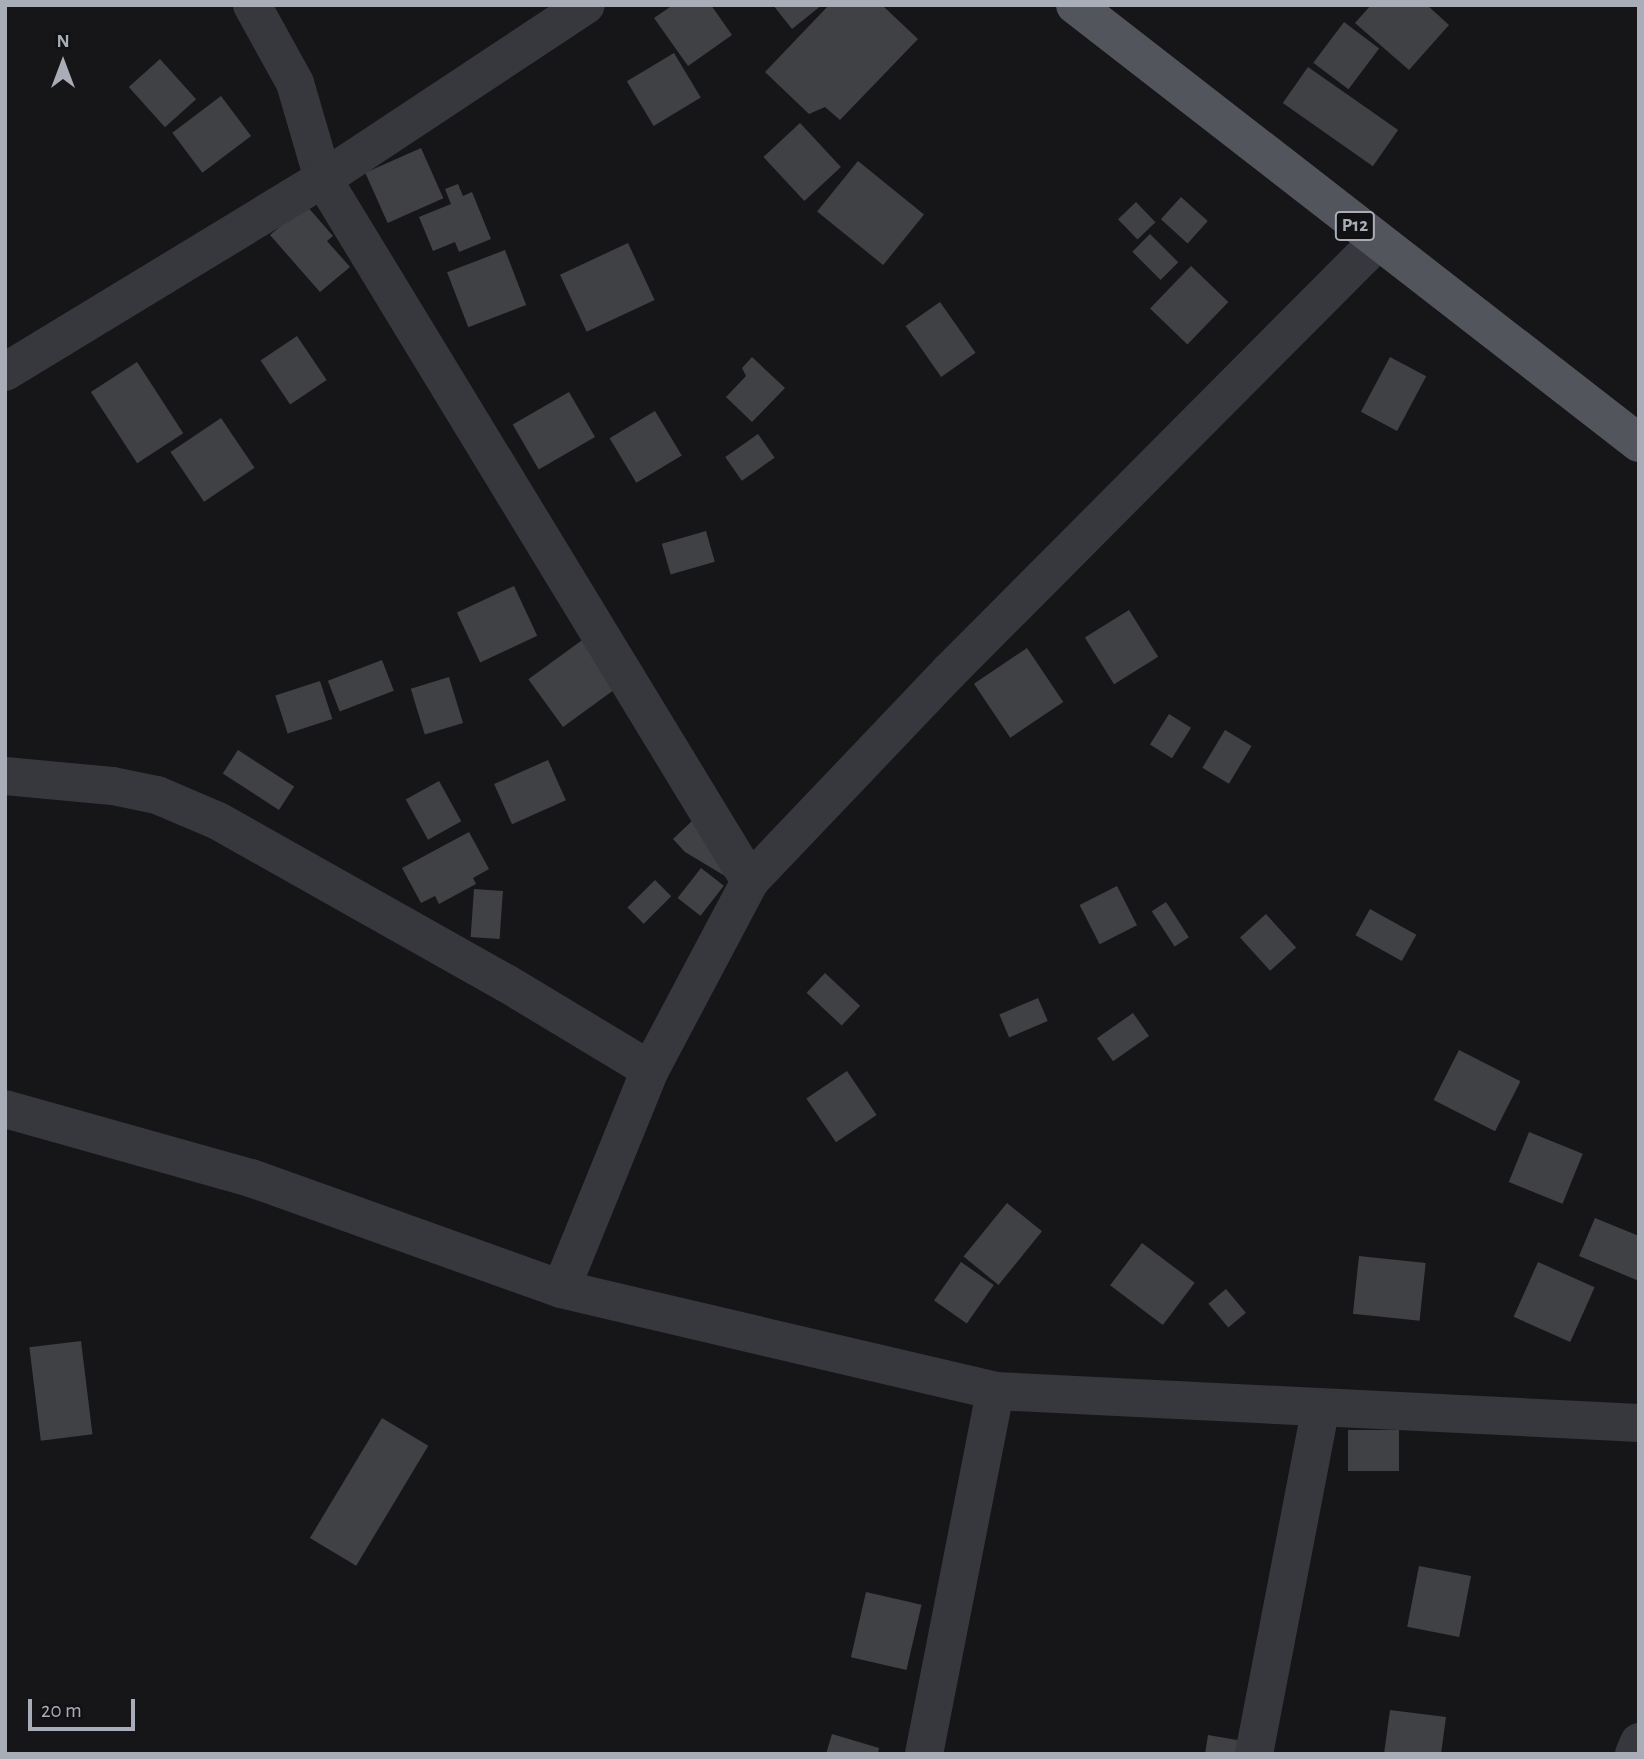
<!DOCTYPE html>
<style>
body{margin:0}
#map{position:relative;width:1644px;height:1759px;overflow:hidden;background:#161618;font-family:"Alegreya Sans",sans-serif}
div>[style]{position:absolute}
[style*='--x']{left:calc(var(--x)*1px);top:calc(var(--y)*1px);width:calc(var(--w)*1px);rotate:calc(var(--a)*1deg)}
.building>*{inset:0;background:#404145;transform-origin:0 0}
.street>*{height:38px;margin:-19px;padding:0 19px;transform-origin:19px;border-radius:19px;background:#37383d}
.primary>*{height:38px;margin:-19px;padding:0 19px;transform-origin:19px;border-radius:19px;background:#53555c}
span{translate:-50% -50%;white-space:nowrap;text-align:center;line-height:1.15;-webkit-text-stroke:5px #111113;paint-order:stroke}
.shield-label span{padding:2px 5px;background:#111113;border:2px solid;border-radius:5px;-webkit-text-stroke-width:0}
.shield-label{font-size:19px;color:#a8adb8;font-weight:700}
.frame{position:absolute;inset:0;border:7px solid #a8adb8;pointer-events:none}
.north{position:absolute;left:28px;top:28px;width:70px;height:70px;-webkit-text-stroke:5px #111113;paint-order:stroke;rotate:0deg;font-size:19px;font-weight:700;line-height:28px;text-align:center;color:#a8adb8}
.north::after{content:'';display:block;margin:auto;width:24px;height:32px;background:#a8adb8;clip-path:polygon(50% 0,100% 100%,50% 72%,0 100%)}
.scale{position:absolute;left:28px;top:1699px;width:107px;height:32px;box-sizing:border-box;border:4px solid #a8adb8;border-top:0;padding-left:9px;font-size:21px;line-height:24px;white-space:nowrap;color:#a8adb8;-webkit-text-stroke:5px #111113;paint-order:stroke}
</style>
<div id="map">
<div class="building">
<i style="clip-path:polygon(673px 5px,711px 5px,732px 35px,688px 66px,654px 18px)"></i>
<i style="clip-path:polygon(773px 5px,822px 5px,792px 29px)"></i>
<i style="clip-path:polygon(829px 5px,882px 5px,918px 39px,840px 120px,825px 107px,809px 114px,765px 72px)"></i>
<i style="clip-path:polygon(1371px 5px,1427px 5px,1449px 25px,1409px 70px,1355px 23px)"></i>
<i style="left:1344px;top:22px;width:44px;height:51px;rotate:37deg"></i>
<i style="left:674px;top:53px;width:52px;height:55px;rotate:59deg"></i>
<i style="left:160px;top:59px;width:54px;height:42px;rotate:48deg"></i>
<i style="left:1308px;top:67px;width:110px;height:44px;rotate:35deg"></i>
<i style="left:221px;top:96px;width:50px;height:61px;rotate:53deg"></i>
<i style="left:800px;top:123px;width:60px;height:50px;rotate:47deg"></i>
<i style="left:421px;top:148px;width:55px;height:61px;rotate:66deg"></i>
<i style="left:858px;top:161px;width:85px;height:65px;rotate:39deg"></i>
<i style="clip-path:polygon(458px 184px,463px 196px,472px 192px,491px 239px,459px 252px,455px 242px,433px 251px,419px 217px,451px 204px,445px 189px)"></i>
<i style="left:1181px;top:197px;width:36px;height:30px;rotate:42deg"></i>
<i style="left:1136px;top:202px;width:28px;height:25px;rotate:46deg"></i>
<i style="clip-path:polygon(306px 205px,333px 236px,327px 241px,350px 267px,320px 292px,270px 235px)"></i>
<i style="left:1150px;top:234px;width:40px;height:25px;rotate:45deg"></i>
<i style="left:628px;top:243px;width:63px;height:75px;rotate:65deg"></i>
<i style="left:505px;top:250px;width:59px;height:62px;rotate:69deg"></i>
<i style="left:1191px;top:266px;width:52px;height:59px;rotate:44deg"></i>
<i style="left:940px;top:302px;width:62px;height:42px;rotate:55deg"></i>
<i style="left:297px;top:336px;width:53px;height:44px;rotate:56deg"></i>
<i style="clip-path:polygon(752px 357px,785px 388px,752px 422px,726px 397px,746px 376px,742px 368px)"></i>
<i style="left:1390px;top:357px;width:41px;height:62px;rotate:28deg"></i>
<i style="left:137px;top:362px;width:85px;height:55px;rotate:57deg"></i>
<i style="left:569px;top:392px;width:52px;height:65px;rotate:60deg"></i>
<i style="left:655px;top:411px;width:52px;height:53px;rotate:59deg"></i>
<i style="left:221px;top:418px;width:60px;height:61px;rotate:56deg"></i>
<i style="left:758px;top:434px;width:29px;height:40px;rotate:55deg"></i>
<i style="left:706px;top:531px;width:32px;height:46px;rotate:74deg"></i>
<i style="left:514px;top:586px;width:55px;height:63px;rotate:65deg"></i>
<i style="left:1129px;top:610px;width:55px;height:52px;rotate:58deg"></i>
<i style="left:585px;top:638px;width:59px;height:70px;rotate:54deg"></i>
<i style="left:1027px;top:648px;width:65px;height:64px;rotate:56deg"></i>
<i style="left:382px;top:660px;width:33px;height:58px;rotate:69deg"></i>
<i style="left:449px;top:677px;width:48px;height:40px;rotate:73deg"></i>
<i style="left:320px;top:681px;width:40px;height:47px;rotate:72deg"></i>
<i style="left:1169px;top:714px;width:26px;height:36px;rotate:32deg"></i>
<i style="left:1225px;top:730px;width:31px;height:44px;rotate:31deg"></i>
<i style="left:238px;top:750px;width:67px;height:28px;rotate:33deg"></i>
<i style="left:548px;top:760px;width:44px;height:59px;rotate:66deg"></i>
<i style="left:439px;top:781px;width:46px;height:38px;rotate:61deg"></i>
<i style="clip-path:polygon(692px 821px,725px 876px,685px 852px,673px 839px)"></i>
<i style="clip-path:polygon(469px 832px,489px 869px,473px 878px,476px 884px,439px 904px,435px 896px,421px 903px,402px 868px)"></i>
<i style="left:701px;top:868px;width:29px;height:38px;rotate:38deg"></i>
<i style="left:655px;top:880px;width:23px;height:39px;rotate:45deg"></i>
<i style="left:1117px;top:886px;width:44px;height:42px;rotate:63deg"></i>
<i style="left:474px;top:889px;width:29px;height:48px;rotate:4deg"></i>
<i style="left:1166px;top:902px;width:42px;height:17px;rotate:57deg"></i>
<i style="left:1370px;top:909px;width:53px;height:30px;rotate:29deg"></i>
<i style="left:1266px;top:914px;width:45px;height:35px;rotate:48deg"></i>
<i style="left:825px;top:973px;width:48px;height:27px;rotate:43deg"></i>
<i style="left:1038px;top:998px;width:25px;height:42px;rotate:67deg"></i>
<i style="left:1133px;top:1013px;width:28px;height:44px;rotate:55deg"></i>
<i style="left:1459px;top:1050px;width:69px;height:56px;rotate:27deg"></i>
<i style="left:847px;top:1071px;width:53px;height:49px;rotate:56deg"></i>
<i style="left:1529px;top:1132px;width:58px;height:54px;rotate:22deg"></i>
<i style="left:1007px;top:1203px;width:45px;height:69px;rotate:39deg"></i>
<i style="clip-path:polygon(1595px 1218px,1639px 1236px,1639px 1281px,1579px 1256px)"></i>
<i style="left:1142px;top:1243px;width:66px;height:53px;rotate:37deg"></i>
<i style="left:1359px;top:1256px;width:67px;height:58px;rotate:6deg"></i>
<i style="left:961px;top:1262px;width:40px;height:47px;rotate:35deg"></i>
<i style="left:1538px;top:1262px;width:62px;height:60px;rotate:24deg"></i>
<i style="left:1226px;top:1289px;width:31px;height:23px;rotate:50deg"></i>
<i style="left:81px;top:1341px;width:94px;height:52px;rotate:83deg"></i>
<i style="left:382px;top:1418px;width:54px;height:140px;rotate:31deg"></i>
<i style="left:1399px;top:1430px;width:41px;height:51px;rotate:90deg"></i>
<i style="left:1419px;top:1566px;width:53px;height:62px;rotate:11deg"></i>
<i style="left:866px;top:1592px;width:57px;height:67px;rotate:13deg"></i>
<i style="clip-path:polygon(1390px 1710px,1446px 1717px,1441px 1754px,1384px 1754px)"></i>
<i style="clip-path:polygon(832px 1734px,879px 1748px,878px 1754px,826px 1754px)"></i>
<i style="clip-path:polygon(1208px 1735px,1243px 1741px,1241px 1754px,1205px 1754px)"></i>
</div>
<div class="street">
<i style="--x:252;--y:5;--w:89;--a:61.1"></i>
<i style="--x:295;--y:83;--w:100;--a:73.7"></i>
<i style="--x:323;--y:179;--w:822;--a:58.69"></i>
<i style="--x:5;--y:372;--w:372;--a:-31.3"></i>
<i style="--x:323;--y:179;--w:315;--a:-33.5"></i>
<i style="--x:5;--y:776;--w:108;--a:5.3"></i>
<i style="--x:113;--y:786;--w:45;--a:11.6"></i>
<i style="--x:157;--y:795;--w:66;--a:23.1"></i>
<i style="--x:218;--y:821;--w:330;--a:29.4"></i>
<i style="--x:506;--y:983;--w:168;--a:31.1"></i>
<i style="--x:5;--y:1109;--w:255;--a:15.7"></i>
<i style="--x:251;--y:1178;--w:329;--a:19.7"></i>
<i style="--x:561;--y:1289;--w:446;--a:13.2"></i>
<i style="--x:995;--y:1391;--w:645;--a:2.84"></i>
<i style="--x:561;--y:1289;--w:236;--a:-67.9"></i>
<i style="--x:650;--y:1070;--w:214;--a:-62.1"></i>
<i style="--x:750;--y:881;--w:289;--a:-46.4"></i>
<i style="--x:949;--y:672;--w:605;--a:-45.13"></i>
<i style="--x:924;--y:1754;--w:370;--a:-78.9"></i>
<i style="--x:1254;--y:1754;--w:353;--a:-79.1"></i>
<i style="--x:1634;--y:1754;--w:13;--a:-67"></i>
</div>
<div class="primary">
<i style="--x:1075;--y:5;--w:714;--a:37.83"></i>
</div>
<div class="shield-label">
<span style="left:1355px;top:226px">P12</span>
</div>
<div class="frame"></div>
<div class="north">N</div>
<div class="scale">20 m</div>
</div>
